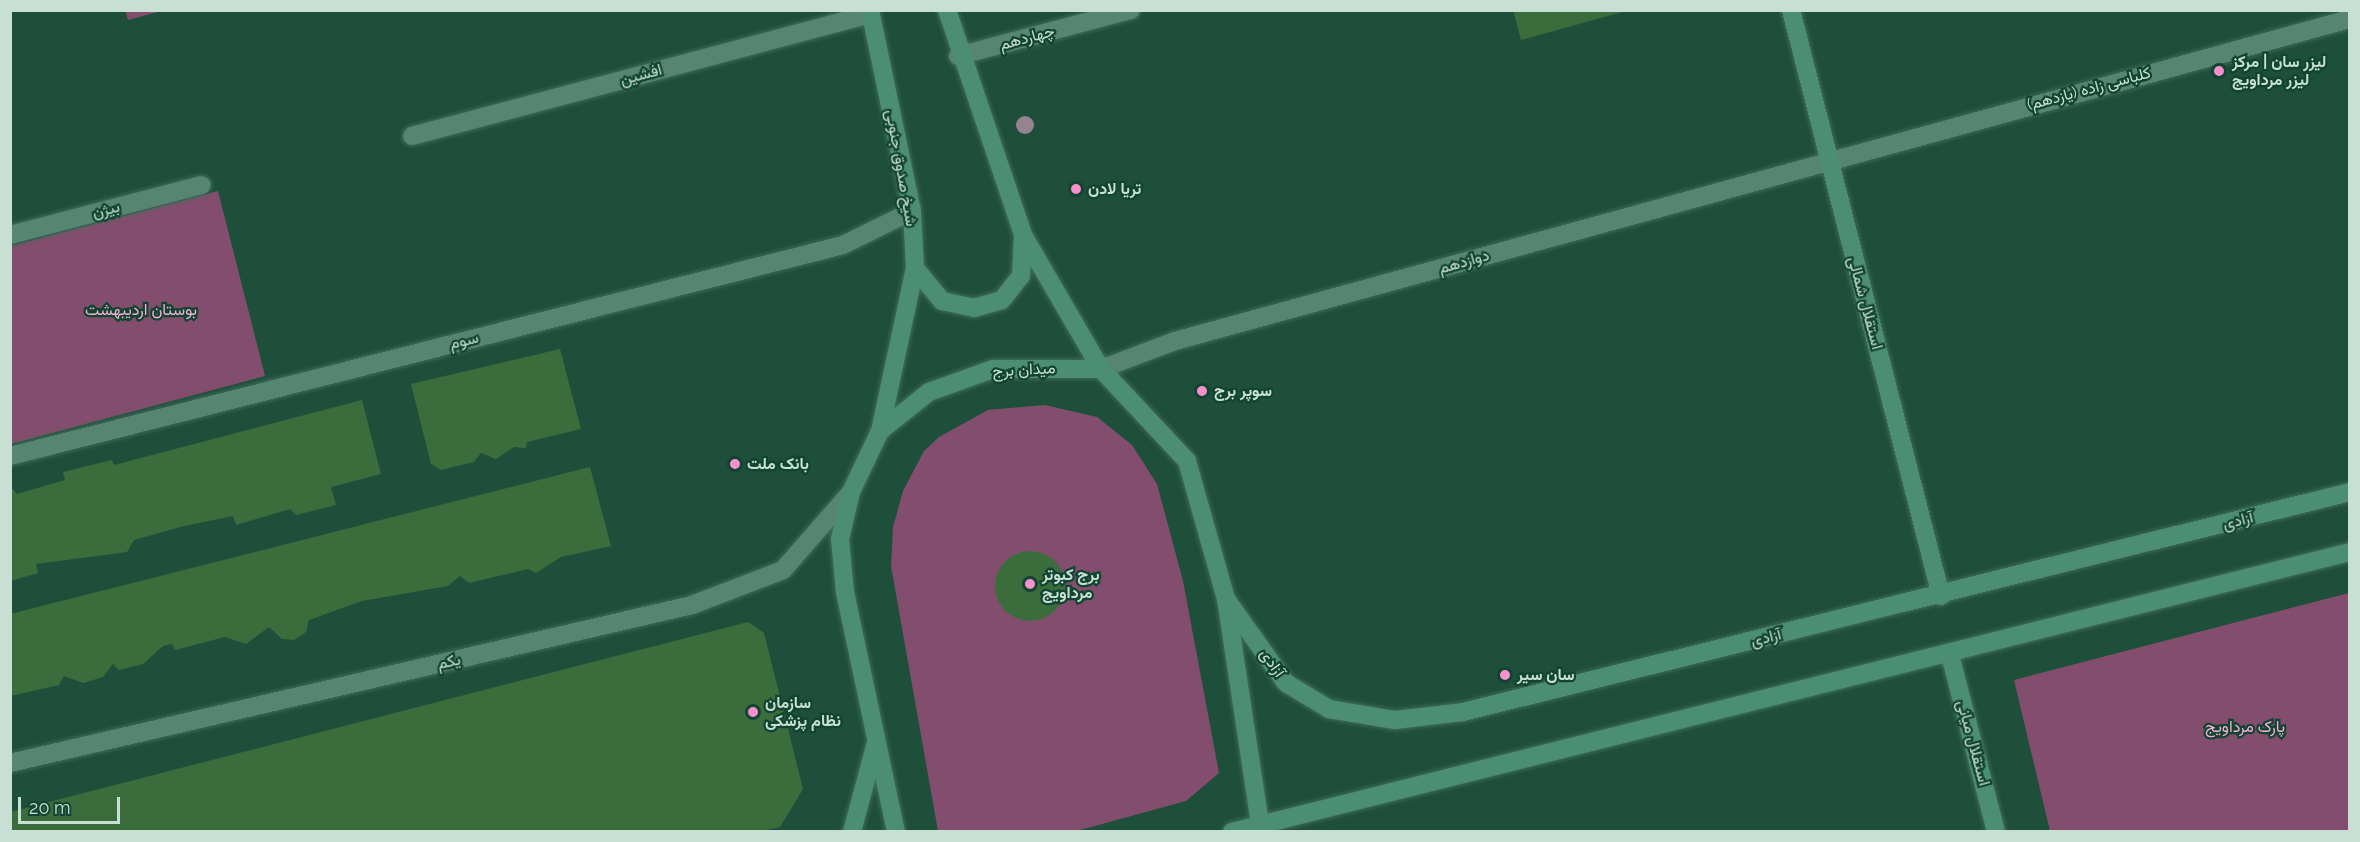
<!DOCTYPE html>
<meta charset="utf-8">
<style>
body{margin:0}
#map{position:relative;width:2360px;height:842px;overflow:hidden;background:#1e4f3b;font-family:Raleway,Vazirmatn,sans-serif}
div>[style]{position:absolute}
[style*='--x']{left:calc(var(--x)*1px);top:calc(var(--y)*1px);width:calc(var(--w)*1px);rotate:calc(var(--a)*1deg)}
.green>*{inset:0;background:#834e6d}
.building>*{inset:0;background:#3b6d3c}
.round{border-radius:50%}
.roads{filter:drop-shadow(0 0 2px #406b5b) drop-shadow(0 0 2px #406b5b)}
.street>*{height:18px;margin:-9px;padding:0 9px;transform-origin:9px;border-radius:9px;background:#568671}
.secondary>*{height:18px;margin:-9px;padding:0 9px;transform-origin:9px;border-radius:9px;background:#4c8e74}
.trees>*{width:18px;height:18px;margin:-9px;border-radius:50%;background:#958391}
.dots>*{width:16px;height:16px;translate:-50% -50%;box-sizing:border-box;border:3px solid #114431;border-radius:50%}
span{translate:-50% -50%;white-space:nowrap;text-align:center;line-height:1.15;-webkit-text-stroke:4.5px #114431;paint-order:stroke}
.street-label{font-size:16px;color:#c7e0d3}
.poi-label{font-size:16px;color:#c7e0d3;font-weight:700}
.left{translate:0 -50%;text-align:left}
.park-label{font-size:16px;color:#f7aed7}
.frame{position:absolute;inset:0;border:12px solid #c7e0d3;pointer-events:none}
.scale{position:absolute;left:18px;top:797px;width:102px;height:27px;box-sizing:border-box;border:3px solid #c7e0d3;border-top:0;padding-left:8px;font-size:18px;line-height:21px;white-space:nowrap;color:#c7e0d3;-webkit-text-stroke:4px #114431;paint-order:stroke}
</style>
<div id="map">
<div class="green">
<i style="clip-path:polygon(125px 10px,161px 10px,161px 11px,128px 20px)"></i>
<i style="clip-path:polygon(218px 191px,265px 376px,11px 444px,11px 246px)"></i>
<i style="clip-path:polygon(1045px 405px,1097px 417px,1132px 445px,1157px 484px,1183px 581px,1219px 773px,1186px 801px,1080px 830px,938px 831px,891px 566px,893px 527px,903px 491px,924px 451px,939px 437px,988px 410px)"></i>
<i style="clip-path:polygon(2349px 593px,2349px 831px,2050px 831px,2014px 680px)"></i>
</div>
<div class="building">
<i style="clip-path:polygon(1513px 10px,1626px 10px,1626px 11px,1521px 40px)"></i>
<i style="clip-path:polygon(560px 349px,581px 429px,527px 442px,526px 448px,514px 447px,496px 459px,481px 453px,474px 462px,441px 470px,431px 464px,411px 384px)"></i>
<i style="clip-path:polygon(362px 400px,381px 474px,331px 487px,336px 505px,296px 515px,290px 509px,236px 525px,233px 516px,184px 526px,134px 540px,127px 552px,36px 564px,38px 573px,10px 581px,10px 486px,17px 494px,65px 480px,63px 472px,112px 460px,114px 465px)"></i>
<i style="clip-path:polygon(590px 467px,611px 546px,561px 557px,536px 573px,528px 569px,469px 583px,460px 576px,448px 586px,362px 601px,309px 620px,306px 632px,294px 640px,282px 639px,269px 627px,246px 644px,225px 637px,175px 650px,172px 644px,163px 646px,143px 664px,119px 670px,113px 664px,103px 677px,83px 683px,64px 676px,59px 685px,10px 696px,10px 614px)"></i>
<i class="round" style="left:995px;top:551px;width:70px;height:70px"></i>
<i style="clip-path:polygon(748px 622px,764px 633px,803px 789px,780px 827px,762px 831px,10px 831px,10px 812px)"></i>
</div>
<div class="roads">
<div class="street">
<i style="--x:958;--y:56;--w:179;--a:-14.9"></i>
<i style="--x:412;--y:136;--w:474;--a:-14.9"></i>
<i style="--x:10;--y:235;--w:198;--a:-14.6"></i>
<i style="--x:1101;--y:369;--w:79;--a:-20.7"></i>
<i style="--x:1175;--y:341;--w:1218;--a:-15.33"></i>
<i style="--x:10;--y:456;--w:859;--a:-14.21"></i>
<i style="--x:843;--y:245;--w:77;--a:-26.2"></i>
<i style="--x:10;--y:763;--w:700;--a:-13.04"></i>
<i style="--x:692;--y:605;--w:97;--a:-21"></i>
<i style="--x:783;--y:570;--w:103;--a:-48.9"></i>
</div>
<div class="secondary">
<i style="--x:870;--y:10;--w:205;--a:78.2"></i>
<i style="--x:912;--y:211;--w:57;--a:87"></i>
<i style="--x:915;--y:268;--w:167;--a:102.1"></i>
<i style="--x:947;--y:10;--w:237;--a:71.3"></i>
<i style="--x:1023;--y:235;--w:155;--a:59.8"></i>
<i style="--x:1791;--y:10;--w:605;--a:75.64"></i>
<i style="--x:915;--y:268;--w:43;--a:50.7"></i>
<i style="--x:942;--y:301;--w:33;--a:12"></i>
<i style="--x:974;--y:308;--w:29;--a:-16"></i>
<i style="--x:1002;--y:300;--w:31;--a:-52"></i>
<i style="--x:1021;--y:276;--w:40;--a:-87.1"></i>
<i style="--x:1226;--y:599;--w:103;--a:54.5"></i>
<i style="--x:1286;--y:683;--w:50;--a:31.2"></i>
<i style="--x:1329;--y:709;--w:67;--a:9.5"></i>
<i style="--x:1395;--y:720;--w:68;--a:-6.7"></i>
<i style="--x:1463;--y:712;--w:914;--a:-13.93"></i>
<i style="--x:1950;--y:655;--w:183;--a:75.4"></i>
<i style="--x:852;--y:832;--w:89;--a:-75"></i>
<i style="--x:896;--y:832;--w:245;--a:-102"></i>
<i style="--x:845;--y:592;--w:53;--a:-95.4"></i>
<i style="--x:840;--y:539;--w:48;--a:-76.8"></i>
<i style="--x:851;--y:492;--w:68;--a:-64.6"></i>
<i style="--x:880;--y:431;--w:63;--a:-38.5"></i>
<i style="--x:929;--y:392;--w:68;--a:-19.8"></i>
<i style="--x:993;--y:369;--w:108;--a:0"></i>
<i style="--x:1101;--y:369;--w:126;--a:46.9"></i>
<i style="--x:1187;--y:461;--w:143;--a:74.2"></i>
<i style="--x:1226;--y:599;--w:229;--a:81.4"></i>
<i style="--x:1232;--y:832;--w:1153;--a:-14.06"></i>
</div>
</div>
<div class="trees">
<i style="left:1025px;top:125px"></i>
</div>
<div class="dots">
<i style="left:2219px;top:71px;background:#f790cd"></i>
<i style="left:1076px;top:189px;background:#f790cd"></i>
<i style="left:1202px;top:391px;background:#f790cd"></i>
<i style="left:735px;top:464px;background:#f790cd"></i>
<i style="left:1030px;top:584px;background:#f790cd"></i>
<i style="left:1505px;top:675px;background:#f790cd"></i>
<i style="left:753px;top:712px;background:#f790cd"></i>
</div>
<div class="street-label">
<span style="left:1027px;top:38px;rotate:-15deg">چهاردهم</span>
<span style="left:641px;top:75px;rotate:-15deg">افشین</span>
<span style="left:2089px;top:89px;rotate:-15deg">کلباسی زاده (یازدهم)</span>
<span style="left:901px;top:168px;rotate:80deg">شیخ صدوق جنوبی</span>
<span style="left:106px;top:210px;rotate:-15deg">بیژن</span>
<span style="left:1464px;top:262px;rotate:-16deg">دوازدهم</span>
<span style="left:1865px;top:303px;rotate:75deg">استقلال شمالی</span>
<span style="left:464px;top:341px;rotate:-14deg">سوم</span>
<span style="left:1024px;top:370px;rotate:-3deg">میدان برج</span>
<span style="left:2238px;top:521px;rotate:-14deg">آزادی</span>
<span style="left:1766px;top:638px;rotate:-14deg">آزادی</span>
<span style="left:449px;top:662px;rotate:-13deg">یکم</span>
<span style="left:1272px;top:663px;rotate:55deg">آزادی</span>
<span style="left:1973px;top:743px;rotate:75deg">استقلال میانی</span>
</div>
<div class="poi-label">
<span class="left" style="left:2232px;top:71px">لیزر سان | مرکز<br>لیزر مرداویج</span>
<span class="left" style="left:1088px;top:189px">تریا لادن</span>
<span class="left" style="left:1214px;top:391px">سوپر برج</span>
<span class="left" style="left:747px;top:464px">بانک ملت</span>
<span class="left" style="left:1042px;top:584px">برج کبوتر<br>مرداویج</span>
<span class="left" style="left:1517px;top:675px">سان سیر</span>
<span class="left" style="left:765px;top:712px">سازمان<br>نظام پزشکی</span>
</div>
<div class="park-label">
<span style="left:141px;top:310px">بوستان اردیبهشت</span>
<span style="left:2245px;top:727px">پارک مرداویج</span>
</div>
<div class="frame"></div>
<div class="scale">20 m</div>
</div>
